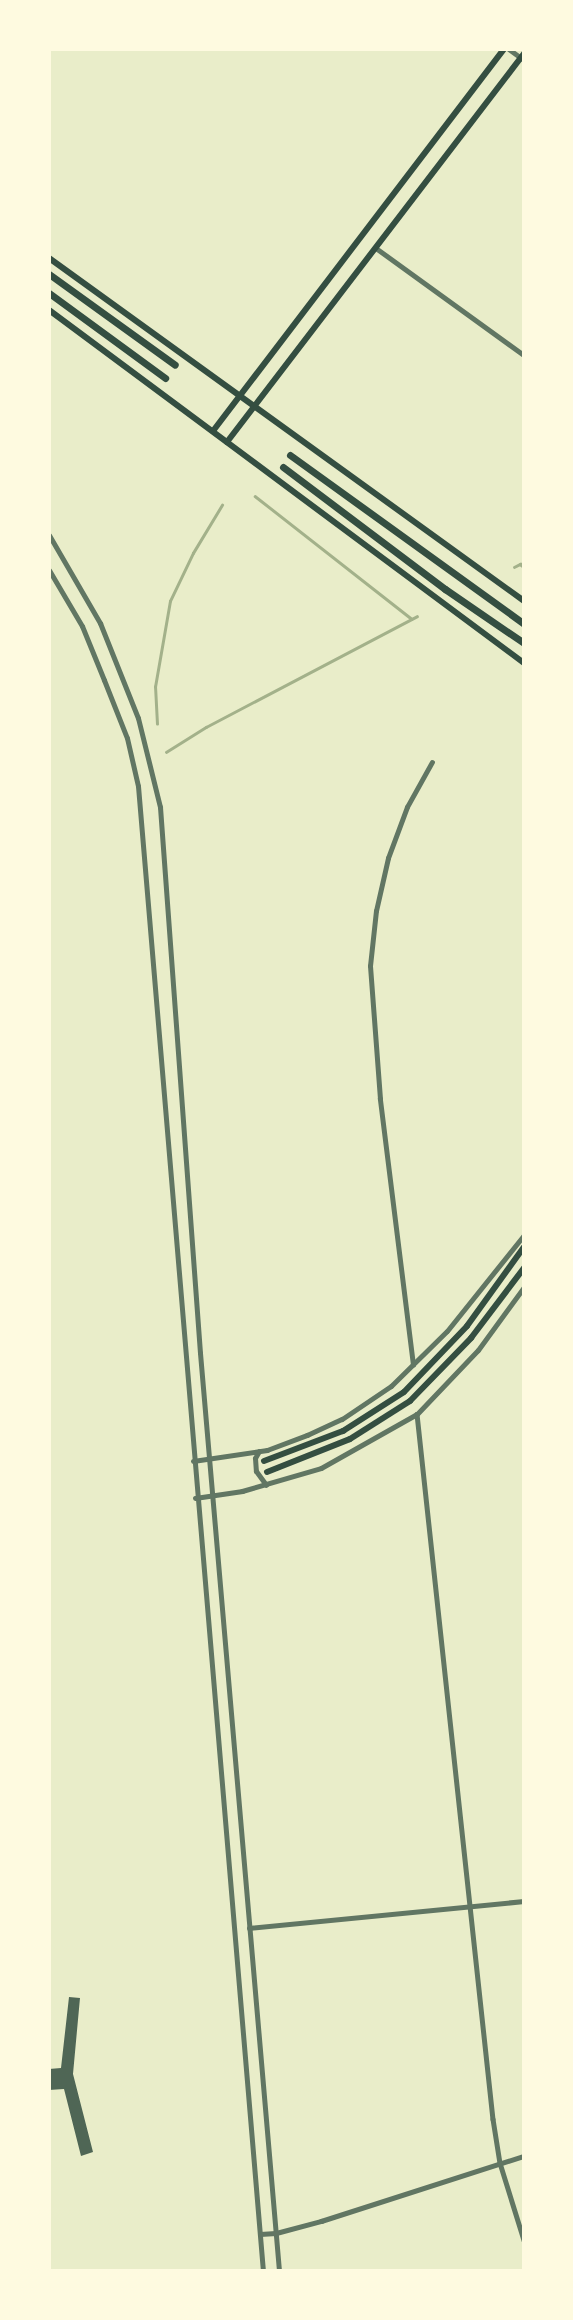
<!DOCTYPE html>
<style>
body{margin:0}
#map{position:relative;width:573px;height:2320px;overflow:hidden;background:#e9edc9;font-family:"Source Serif 4",serif}
div>[style]{position:absolute}
[style*='--x']{left:calc(var(--x)*1px);top:calc(var(--y)*1px);width:calc(var(--w)*1px);rotate:calc(var(--a)*1deg)}
.stream>*{height:2.5px;margin:-1.25px;padding:0 1.25px;transform-origin:1.25px;border-radius:1.25px;background:#a3b18a}
.building>*{inset:0;background:#4f6655}
.minor>*{height:4.5px;margin:-2.25px;padding:0 2.25px;transform-origin:2.25px;border-radius:2.25px;background:#617663}
.tertiary>*{height:5px;margin:-2.5px;padding:0 2.5px;transform-origin:2.5px;border-radius:2.5px;background:#617663}
.secondary>*{height:6px;margin:-3px;padding:0 3px;transform-origin:3px;border-radius:3px;background:#344e41}
.primary>*{height:7px;margin:-3.5px;padding:0 3.5px;transform-origin:3.5px;border-radius:3.5px;background:#344e41}
span{translate:-50% -50%;white-space:nowrap;text-align:center;line-height:1.15;-webkit-text-stroke:7px #fefae0;paint-order:stroke}
.frame{position:absolute;inset:0;border:51px solid #fefae0;pointer-events:none}
</style>
<div id="map">
<div class="stream">
<i style="--x:255;--y:496;--w:199;--a:38.1"></i>
<i style="--x:514;--y:567;--w:7;--a:-27"></i>
<i style="--x:520;--y:564;--w:5;--a:37"></i>
<i style="--x:157;--y:724;--w:37;--a:-93"></i>
<i style="--x:155;--y:687;--w:87;--a:-80.1"></i>
<i style="--x:170;--y:601;--w:53;--a:-64.4"></i>
<i style="--x:193;--y:553;--w:56;--a:-58.9"></i>
<i style="--x:166;--y:752;--w:47;--a:-32"></i>
<i style="--x:206;--y:727;--w:238;--a:-27.7"></i>
</div>
<div class="building">
<i style="clip-path:polygon(69px 1997px,80px 1998px,73px 2074px,93px 2152px,81px 2156px,64px 2089px,49px 2090px,49px 2069px,61px 2068px)"></i>
</div>
<div class="minor">
<i style="--x:509;--y:49;--w:19;--a:36"></i>
<i style="--x:376;--y:248;--w:183;--a:35.9"></i>
<i style="--x:413;--y:1365;--w:268;--a:-97.1"></i>
<i style="--x:380;--y:1099;--w:133;--a:-94.3"></i>
<i style="--x:370;--y:966;--w:55;--a:-83.8"></i>
<i style="--x:376;--y:911;--w:54;--a:-77.2"></i>
<i style="--x:388;--y:858;--w:54;--a:-69.6"></i>
<i style="--x:407;--y:807;--w:51;--a:-60.9"></i>
<i style="--x:417;--y:1414;--w:709;--a:83.85"></i>
<i style="--x:493;--y:2119;--w:45;--a:81"></i>
<i style="--x:500;--y:2163;--w:81;--a:72.7"></i>
<i style="--x:249;--y:1928;--w:276;--a:-5.6"></i>
</div>
<div class="tertiary">
<i style="--x:49;--y:535;--w:102;--a:59.9"></i>
<i style="--x:100;--y:623;--w:102;--a:68.2"></i>
<i style="--x:138;--y:718;--w:92;--a:76.1"></i>
<i style="--x:160;--y:807;--w:547;--a:85.81"></i>
<i style="--x:200;--y:1353;--w:921;--a:85.08"></i>
<i style="--x:49;--y:570;--w:65;--a:59.5"></i>
<i style="--x:82;--y:626;--w:58;--a:67.8"></i>
<i style="--x:104;--y:680;--w:62;--a:68.4"></i>
<i style="--x:127;--y:738;--w:49;--a:77.1"></i>
<i style="--x:138;--y:786;--w:1490;--a:85.19"></i>
<i style="--x:259;--y:1451;--w:8;--a:120"></i>
<i style="--x:255;--y:1458;--w:13;--a:86"></i>
<i style="--x:256;--y:1471;--w:17;--a:54"></i>
<i style="--x:193;--y:1461;--w:75;--a:-8.5"></i>
<i style="--x:267;--y:1450;--w:43;--a:-20.6"></i>
<i style="--x:307;--y:1435;--w:38;--a:-25"></i>
<i style="--x:342;--y:1419;--w:59;--a:-34"></i>
<i style="--x:391;--y:1386;--w:78;--a:-44.5"></i>
<i style="--x:447;--y:1331;--w:123;--a:-51.3"></i>
<i style="--x:195;--y:1498;--w:48;--a:-8.5"></i>
<i style="--x:242;--y:1491;--w:82;--a:-16.2"></i>
<i style="--x:321;--y:1468;--w:110;--a:-29.4"></i>
<i style="--x:417;--y:1414;--w:88;--a:-46.4"></i>
<i style="--x:478;--y:1350;--w:78;--a:-53.9"></i>
<i style="--x:260;--y:2234;--w:16;--a:-4"></i>
<i style="--x:276;--y:2233;--w:47;--a:-14.9"></i>
<i style="--x:321;--y:2221;--w:213;--a:-17.8"></i>
</div>
<div class="secondary">
<i style="--x:49;--y:258;--w:586;--a:35.83"></i>
<i style="--x:49;--y:310;--w:592;--a:36.62"></i>
<i style="--x:213;--y:431;--w:480;--a:-52.7"></i>
<i style="--x:227;--y:442;--w:489;--a:-52.6"></i>
<i style="--x:264;--y:1461;--w:85;--a:-20.8"></i>
<i style="--x:343;--y:1431;--w:72;--a:-32.6"></i>
<i style="--x:404;--y:1392;--w:91;--a:-46.3"></i>
<i style="--x:467;--y:1326;--w:97;--a:-54.2"></i>
<i style="--x:267;--y:1472;--w:89;--a:-21.7"></i>
<i style="--x:350;--y:1439;--w:71;--a:-32.3"></i>
<i style="--x:410;--y:1401;--w:88;--a:-45.9"></i>
<i style="--x:471;--y:1338;--w:88;--a:-52.9"></i>
</div>
<div class="primary">
<i style="--x:49;--y:274;--w:155;--a:35.8"></i>
<i style="--x:49;--y:293;--w:144;--a:36.2"></i>
<i style="--x:290;--y:455;--w:289;--a:35.8"></i>
<i style="--x:283;--y:467;--w:203;--a:37"></i>
<i style="--x:445;--y:589;--w:96;--a:34.4"></i>
</div>
<div class="frame"></div>
</div>
